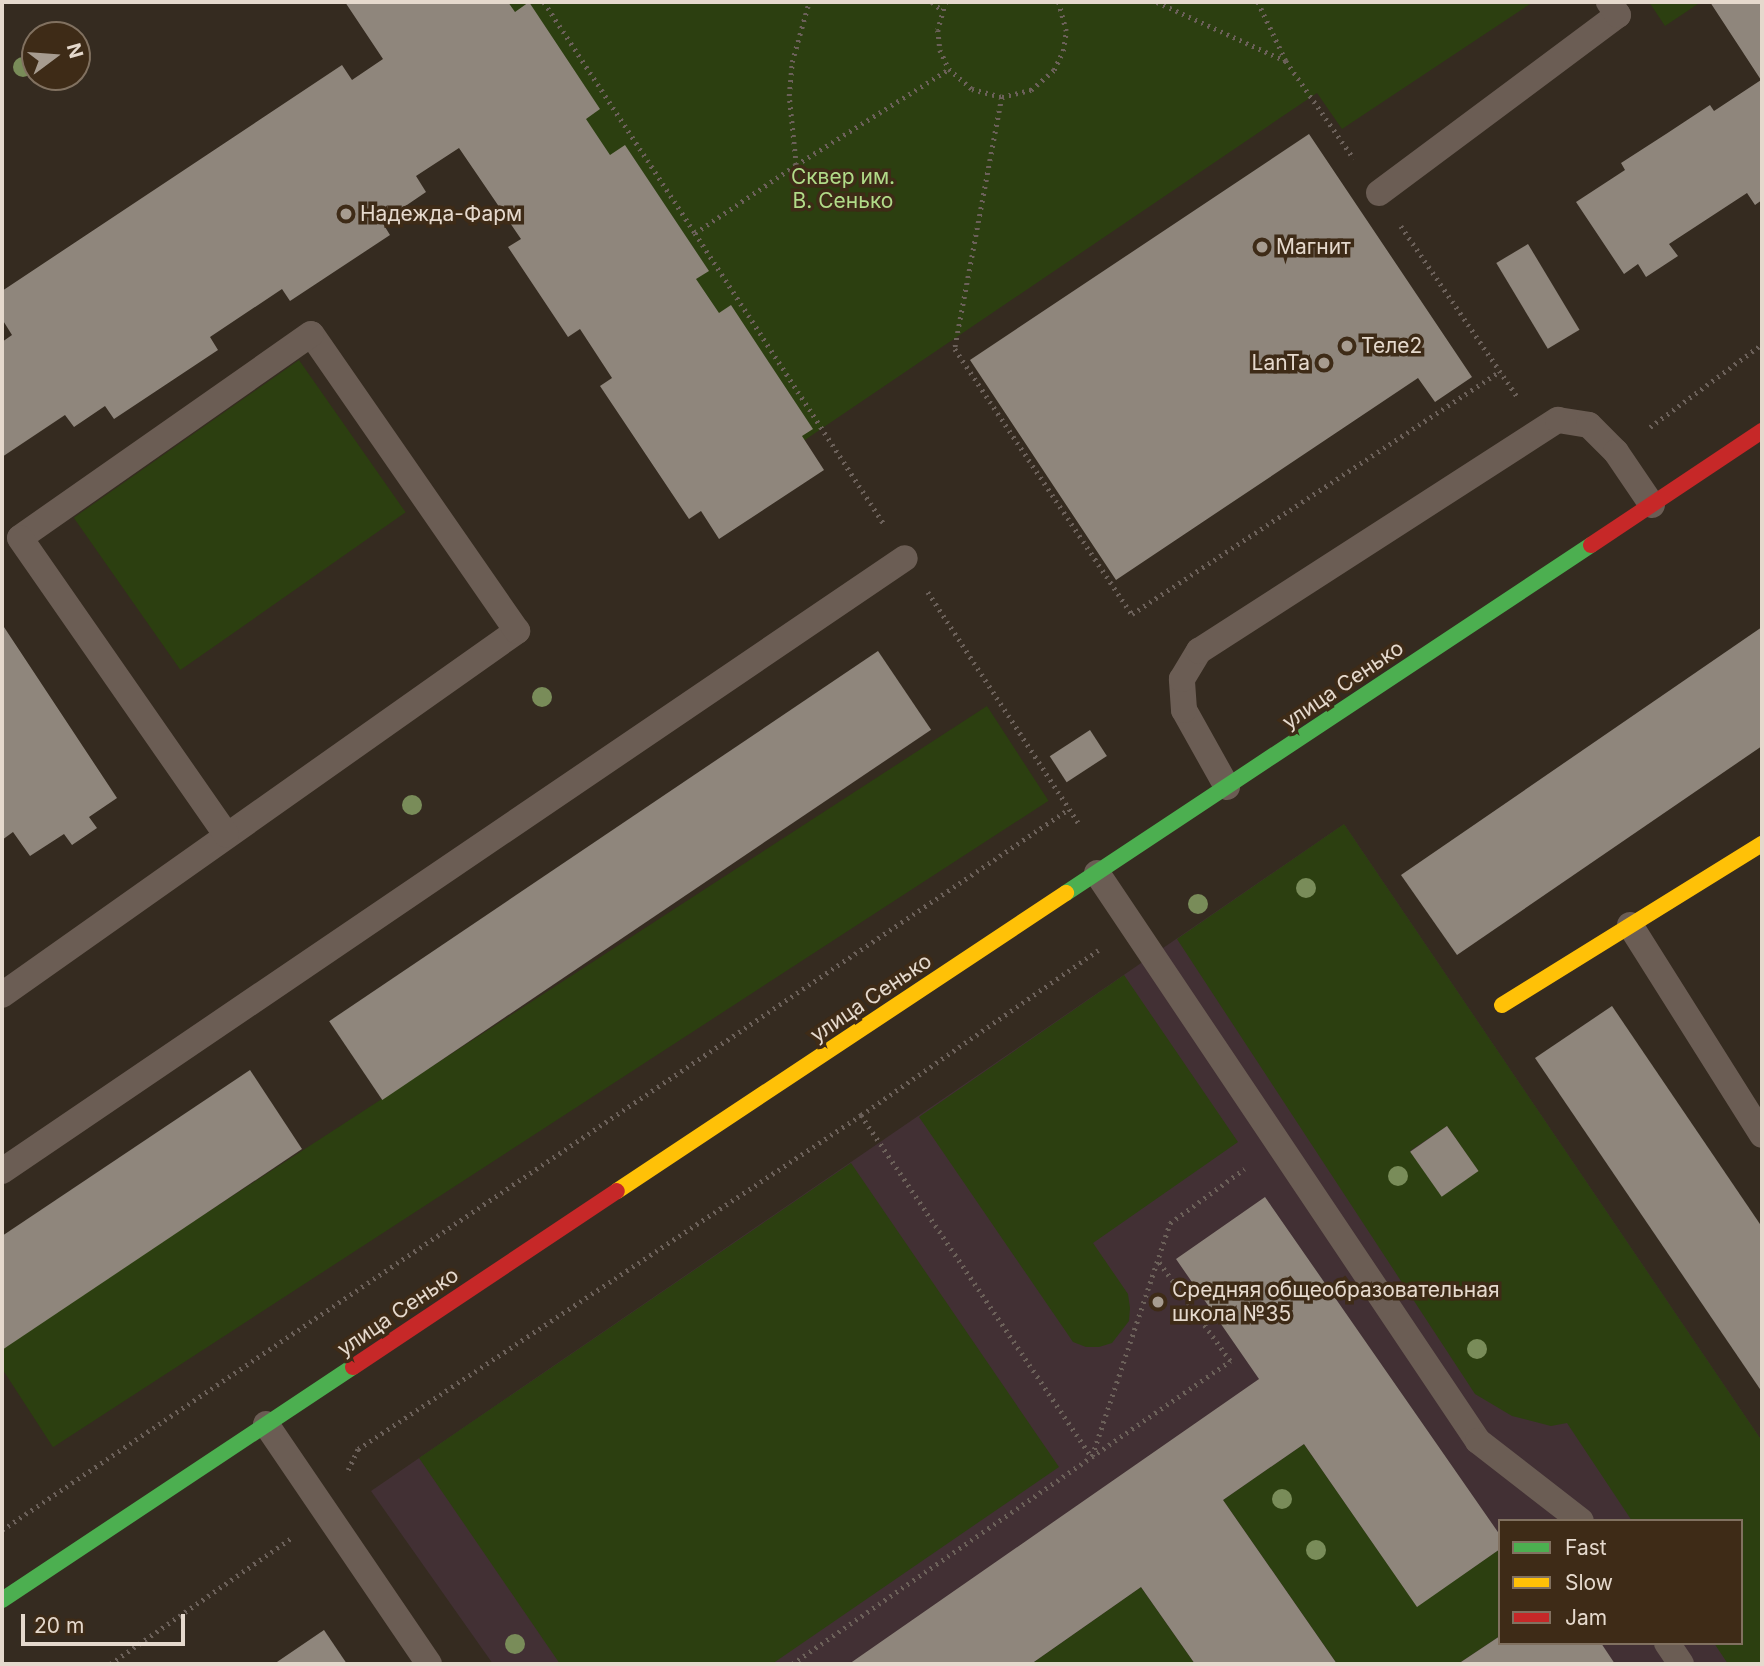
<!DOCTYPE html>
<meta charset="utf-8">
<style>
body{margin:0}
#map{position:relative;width:1764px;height:1666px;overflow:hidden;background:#352b20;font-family:Inter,sans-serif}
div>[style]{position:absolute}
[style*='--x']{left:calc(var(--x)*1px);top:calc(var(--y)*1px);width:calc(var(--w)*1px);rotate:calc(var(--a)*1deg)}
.education>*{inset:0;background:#423034}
.green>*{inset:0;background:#2c3f10;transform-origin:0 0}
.building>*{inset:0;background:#8f867c;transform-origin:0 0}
.path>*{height:4.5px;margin-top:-2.25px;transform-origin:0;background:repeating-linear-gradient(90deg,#6c615a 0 2px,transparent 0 7px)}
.lane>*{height:26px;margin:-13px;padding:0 13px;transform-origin:13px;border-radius:13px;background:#6b5d54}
.fast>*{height:16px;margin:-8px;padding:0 8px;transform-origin:8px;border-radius:8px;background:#4caf50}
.slow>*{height:16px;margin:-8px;padding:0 8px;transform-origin:8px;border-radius:8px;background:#ffc107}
.jam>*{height:16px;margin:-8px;padding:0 8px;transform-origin:8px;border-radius:8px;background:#c62828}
.trees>*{width:20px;height:20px;margin:-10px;border-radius:50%;background:#798c59}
.dots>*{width:19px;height:19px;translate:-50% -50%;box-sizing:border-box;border:4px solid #3e2b17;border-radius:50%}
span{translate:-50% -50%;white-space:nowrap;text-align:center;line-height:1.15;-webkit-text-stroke:7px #3e2b17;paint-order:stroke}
.park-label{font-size:21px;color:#b1db88}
.poi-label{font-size:21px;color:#e5d9cd}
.left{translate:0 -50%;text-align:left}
.right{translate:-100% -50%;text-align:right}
.street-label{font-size:21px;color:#e5d9cd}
.frame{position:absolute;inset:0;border:4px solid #e5d9cd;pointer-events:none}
.legend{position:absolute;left:1498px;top:1519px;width:245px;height:126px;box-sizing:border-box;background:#3e2b17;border:2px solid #817160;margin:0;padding:9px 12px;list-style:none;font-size:21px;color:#e5d9cd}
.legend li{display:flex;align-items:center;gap:14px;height:35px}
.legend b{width:35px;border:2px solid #817160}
.north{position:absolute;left:21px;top:21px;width:70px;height:70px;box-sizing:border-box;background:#3e2b17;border:2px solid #817160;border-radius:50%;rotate:74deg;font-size:19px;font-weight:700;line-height:28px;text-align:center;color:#e5d9cd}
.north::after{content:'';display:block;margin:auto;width:24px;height:32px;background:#a79c90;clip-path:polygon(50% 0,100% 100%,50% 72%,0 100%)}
.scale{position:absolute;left:21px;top:1614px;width:164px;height:32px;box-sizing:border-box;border:4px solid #e5d9cd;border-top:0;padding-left:9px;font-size:21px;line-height:24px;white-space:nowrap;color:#e5d9cd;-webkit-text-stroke:5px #3e2b17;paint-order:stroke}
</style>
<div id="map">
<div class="education">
<i style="clip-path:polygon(evenodd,1344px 824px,1762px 1441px,1762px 1664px,493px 1664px,371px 1491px,1344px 824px,1500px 1521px,1741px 1521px,1741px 1643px,1500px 1643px,1500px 1521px)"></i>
</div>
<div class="green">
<i style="clip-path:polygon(492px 2px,1533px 2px,1342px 129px,1317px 93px,793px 448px)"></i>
<i style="clip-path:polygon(1649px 2px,1701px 2px,1665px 26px)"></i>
<i style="left:299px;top:360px;width:186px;height:275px;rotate:55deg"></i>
<i style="left:987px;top:706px;width:113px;height:1187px;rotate:57deg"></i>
<i style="clip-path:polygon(evenodd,1344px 824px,1762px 1441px,1762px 1664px,1728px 1664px,1714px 1643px,1741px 1643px,1741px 1521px,1632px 1521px,1567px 1423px,1551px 1426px,1512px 1416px,1475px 1394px,1177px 939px,1344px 824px,1447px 1126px,1478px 1171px,1410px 1151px,1447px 1126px)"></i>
<i style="clip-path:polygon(1124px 975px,1238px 1142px,1093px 1243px,1128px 1294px,1130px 1308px,1129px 1321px,1112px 1343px,1099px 1347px,1086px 1347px,1073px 1342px,919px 1117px)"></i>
<i style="clip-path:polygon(851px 1163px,1059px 1467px,772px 1664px,560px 1664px,419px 1458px)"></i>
<i style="clip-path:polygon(1304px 1444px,1417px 1606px,1500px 1549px,1500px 1636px,1458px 1664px,1337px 1664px,1223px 1500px)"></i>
<i style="clip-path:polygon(1141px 1587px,1195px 1664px,1031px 1664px)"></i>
</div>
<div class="building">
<i style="clip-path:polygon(345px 2px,508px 2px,515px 12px,529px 2px,600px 109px,586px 119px,610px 155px,625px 145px,709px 271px,696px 279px,719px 313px,731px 305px,813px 429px,802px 436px,824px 470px,719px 539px,701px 511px,689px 519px,600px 386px,612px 378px,580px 329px,568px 337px,508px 247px,521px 239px,459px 148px,416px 176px,426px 192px,382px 222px,390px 235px,290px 301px,282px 289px,210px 337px,218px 350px,114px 419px,105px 406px,74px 427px,65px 415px,2px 457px,2px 342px,12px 335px,2px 319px,2px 291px,342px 65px,352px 80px,383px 59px)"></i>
<i style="clip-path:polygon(1710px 2px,1762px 2px,1762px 200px,1755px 205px,1747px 193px,1669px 244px,1678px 256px,1646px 277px,1638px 264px,1624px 274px,1576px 202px,1625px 170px,1621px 163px,1666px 134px,1710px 105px,1714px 111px,1761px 80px)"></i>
<i style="clip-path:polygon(1309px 134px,1472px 377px,1435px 402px,1418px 378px,1116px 580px,970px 360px)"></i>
<i style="left:1528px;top:244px;width:100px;height:37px;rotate:59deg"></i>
<i style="clip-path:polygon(2px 624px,117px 798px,89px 817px,97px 828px,72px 845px,64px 834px,30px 856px,13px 832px,2px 840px)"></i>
<i style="clip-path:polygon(1762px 627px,1762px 746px,1457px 955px,1401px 875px)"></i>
<i style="left:878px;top:651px;width:95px;height:662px;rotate:56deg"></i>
<i style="left:1090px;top:730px;width:31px;height:48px;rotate:57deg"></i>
<i style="clip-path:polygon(1612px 1006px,1762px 1227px,1762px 1392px,1535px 1058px)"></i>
<i style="clip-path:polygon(250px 1070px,302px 1149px,2px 1350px,2px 1236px)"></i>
<i style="left:1447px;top:1126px;width:55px;height:45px;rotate:55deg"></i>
<i style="clip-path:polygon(1265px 1197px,1500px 1535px,1500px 1549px,1417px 1607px,1304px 1444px,1223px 1500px,1337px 1664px,1195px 1664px,1141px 1587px,1031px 1664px,849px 1664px,1259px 1379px,1176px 1259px)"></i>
<i style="clip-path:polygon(324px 1630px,347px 1664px,274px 1664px)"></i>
<i style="clip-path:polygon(1500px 1636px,1500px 1643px,1601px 1643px,1615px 1664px,1458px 1664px)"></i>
</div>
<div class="path">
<i style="--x:544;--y:2;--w:276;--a:56.8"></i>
<i style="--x:695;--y:233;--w:122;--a:-34"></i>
<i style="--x:796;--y:165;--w:181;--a:-32.1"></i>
<i style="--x:932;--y:2;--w:13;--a:39"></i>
<i style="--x:946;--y:2;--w:29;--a:106"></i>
<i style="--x:938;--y:30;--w:20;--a:84"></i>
<i style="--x:940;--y:50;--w:21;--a:65"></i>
<i style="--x:949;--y:69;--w:30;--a:41"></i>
<i style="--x:972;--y:89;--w:31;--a:15"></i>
<i style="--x:1002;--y:97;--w:30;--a:-14"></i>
<i style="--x:1031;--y:90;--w:30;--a:-41"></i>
<i style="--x:1054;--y:70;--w:21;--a:-65"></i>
<i style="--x:1063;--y:51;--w:20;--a:-81"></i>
<i style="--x:1066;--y:31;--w:30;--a:-105"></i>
<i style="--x:1157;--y:2;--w:142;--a:24.6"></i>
<i style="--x:1286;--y:61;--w:119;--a:55.2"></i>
<i style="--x:1258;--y:2;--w:65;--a:64.6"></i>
<i style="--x:1002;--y:97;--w:256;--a:100.6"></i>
<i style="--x:955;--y:349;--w:319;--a:56.3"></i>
<i style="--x:1132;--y:614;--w:441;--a:-33.4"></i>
<i style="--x:796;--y:165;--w:69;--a:-95.8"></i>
<i style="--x:789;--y:96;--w:34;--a:-85"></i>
<i style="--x:792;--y:62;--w:62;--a:-74.2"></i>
<i style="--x:1401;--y:226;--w:206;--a:55.7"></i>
<i style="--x:695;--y:233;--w:346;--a:57"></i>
<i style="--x:1650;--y:427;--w:139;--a:-36.5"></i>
<i style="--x:928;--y:592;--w:278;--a:56.9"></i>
<i style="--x:861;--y:1115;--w:289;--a:-34.8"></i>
<i style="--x:1092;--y:1456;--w:246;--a:-71.5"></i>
<i style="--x:1170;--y:1223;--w:92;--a:-36.1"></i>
<i style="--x:348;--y:1470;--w:23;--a:-65"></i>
<i style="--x:358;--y:1449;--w:604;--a:-33.58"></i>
<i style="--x:861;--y:1115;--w:411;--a:56"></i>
<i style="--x:2;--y:1530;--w:1288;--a:-34.05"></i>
<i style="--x:110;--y:1664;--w:223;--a:-34.8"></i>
<i style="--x:792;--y:1664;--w:533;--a:-34.67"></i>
<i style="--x:1230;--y:1361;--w:123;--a:-125.8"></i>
</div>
<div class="lane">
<i style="--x:1379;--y:193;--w:298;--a:-36.7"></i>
<i style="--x:1618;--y:15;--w:16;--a:-125"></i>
<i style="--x:1227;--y:787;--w:88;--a:-119.2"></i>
<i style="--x:1184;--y:710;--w:31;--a:-94"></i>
<i style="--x:1182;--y:679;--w:33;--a:-59"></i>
<i style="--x:1199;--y:651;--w:427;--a:-32.8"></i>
<i style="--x:1558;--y:420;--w:31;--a:9"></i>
<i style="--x:1589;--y:425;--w:38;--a:45"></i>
<i style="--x:1616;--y:452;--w:64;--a:55.8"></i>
<i style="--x:1097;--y:873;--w:684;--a:56.15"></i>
<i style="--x:1478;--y:1441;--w:130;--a:37.8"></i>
<i style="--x:1630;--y:925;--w:248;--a:57.8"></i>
<i style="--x:2;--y:995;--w:631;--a:-35.25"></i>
<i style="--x:517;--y:631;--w:361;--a:-124.7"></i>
<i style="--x:311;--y:334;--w:355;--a:145"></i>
<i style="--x:20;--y:538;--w:361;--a:55.2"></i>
<i style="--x:2;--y:1171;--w:1091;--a:-34.17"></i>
<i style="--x:266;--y:1424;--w:290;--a:55.8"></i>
<i style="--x:1667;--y:1643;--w:25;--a:56"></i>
</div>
<div class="fast">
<i style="--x:1066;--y:893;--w:630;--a:-33.54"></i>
<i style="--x:2;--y:1600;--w:421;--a:-33.6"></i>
</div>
<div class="slow">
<i style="--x:1502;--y:1005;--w:306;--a:-31.8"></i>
<i style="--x:617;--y:1191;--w:539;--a:-33.57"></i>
</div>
<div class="jam">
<i style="--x:1591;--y:545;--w:206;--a:-33.7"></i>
<i style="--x:353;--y:1367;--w:317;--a:-33.7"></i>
</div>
<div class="trees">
<i style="left:23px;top:67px"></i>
<i style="left:542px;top:697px"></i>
<i style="left:412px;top:805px"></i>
<i style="left:1306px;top:888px"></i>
<i style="left:1198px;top:904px"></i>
<i style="left:1398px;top:1176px"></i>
<i style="left:1477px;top:1349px"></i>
<i style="left:1282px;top:1499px"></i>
<i style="left:1316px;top:1550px"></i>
<i style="left:515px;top:1644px"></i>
</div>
<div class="dots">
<i style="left:346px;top:214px;background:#a79c90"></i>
<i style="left:1262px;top:247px;background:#a79c90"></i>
<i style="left:1347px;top:346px;background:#a79c90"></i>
<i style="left:1324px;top:363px;background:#a79c90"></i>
<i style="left:1158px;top:1302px;background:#a79c90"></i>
</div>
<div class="park-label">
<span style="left:843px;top:189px">Сквер им.<br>В. Сенько</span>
</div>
<div class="poi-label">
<span class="left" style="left:360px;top:214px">Надежда-Фарм</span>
<span class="left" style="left:1276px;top:247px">Магнит</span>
<span class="left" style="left:1361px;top:346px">Теле2</span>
<span class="right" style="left:1310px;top:363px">LanTa</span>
<span class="left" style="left:1172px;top:1302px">Средняя общеобразовательная<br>школа №35</span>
</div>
<div class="street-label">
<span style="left:1343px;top:685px;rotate:-34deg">улица Сенько</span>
<span style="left:871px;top:998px;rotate:-34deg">улица Сенько</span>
<span style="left:398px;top:1312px;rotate:-34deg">улица Сенько</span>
</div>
<div class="frame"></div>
<ul class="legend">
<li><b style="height:9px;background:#4caf50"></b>Fast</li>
<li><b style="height:9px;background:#ffc107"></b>Slow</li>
<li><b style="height:9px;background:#c62828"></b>Jam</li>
</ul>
<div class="north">N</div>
<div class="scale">20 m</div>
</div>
